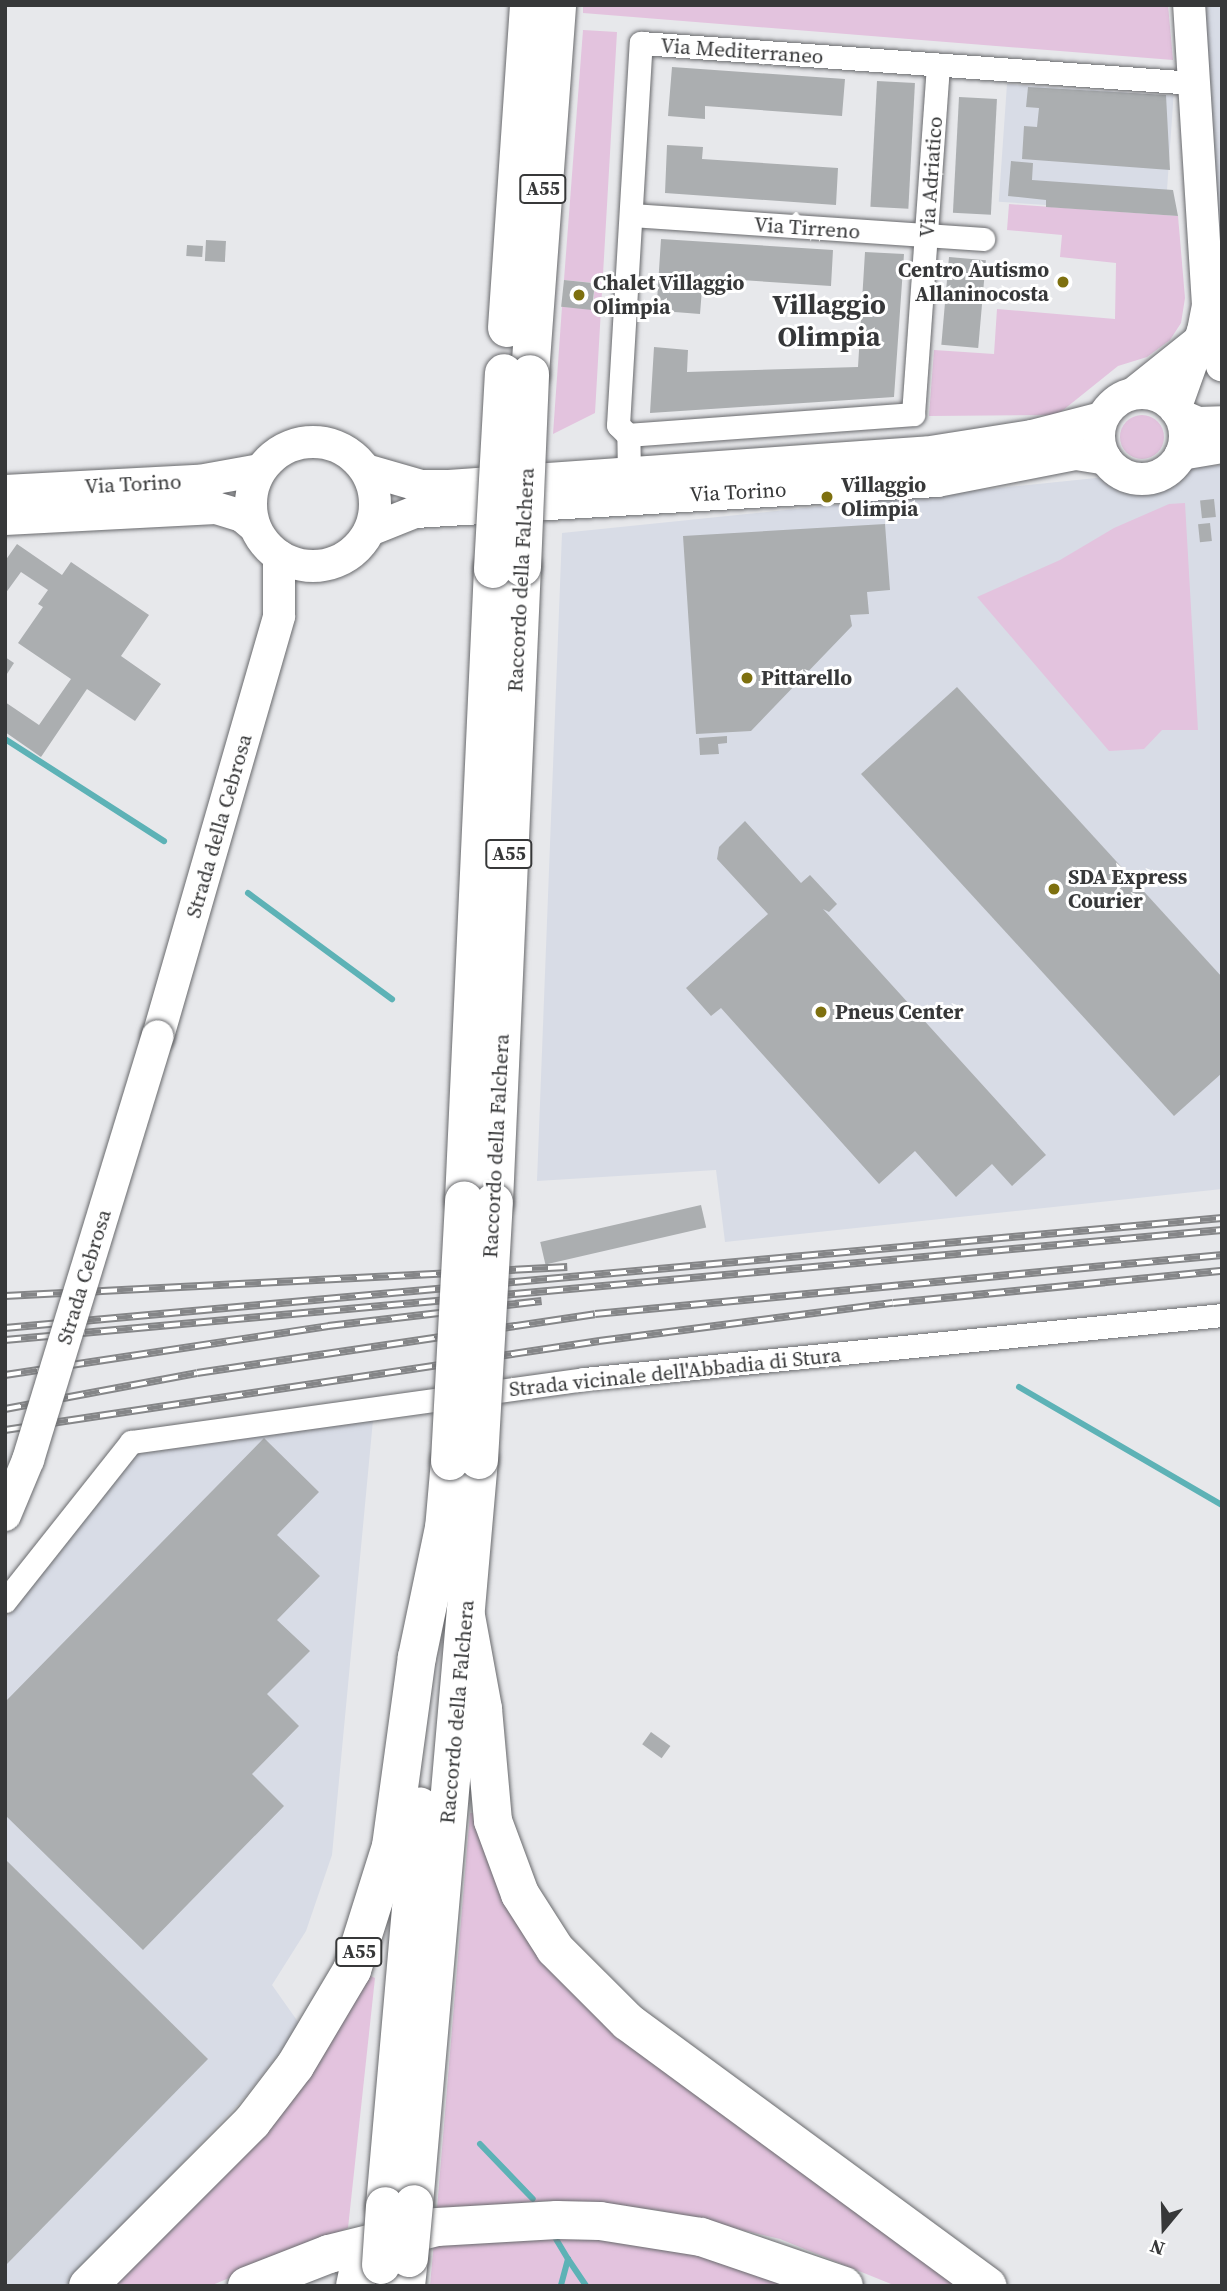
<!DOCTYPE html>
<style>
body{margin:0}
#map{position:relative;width:1227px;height:2291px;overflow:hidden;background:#e7e8eb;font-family:"Source Serif 4",serif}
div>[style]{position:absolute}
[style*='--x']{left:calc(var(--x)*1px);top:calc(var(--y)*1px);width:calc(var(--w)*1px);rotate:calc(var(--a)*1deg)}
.built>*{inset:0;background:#d8dce6;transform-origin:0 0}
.green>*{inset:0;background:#e3c3de}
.round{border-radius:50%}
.stream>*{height:6px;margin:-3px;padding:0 3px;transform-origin:3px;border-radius:3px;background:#5db2b6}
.building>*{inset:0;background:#abaeb0;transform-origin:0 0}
.roads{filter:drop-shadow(0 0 2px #696a6d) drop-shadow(0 0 2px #696a6d)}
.street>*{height:23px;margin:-11.5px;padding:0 11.5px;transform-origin:11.5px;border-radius:11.5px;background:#fff}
.secondary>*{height:32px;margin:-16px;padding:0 16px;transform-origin:16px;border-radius:16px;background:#fff}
.secondary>.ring{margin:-16px;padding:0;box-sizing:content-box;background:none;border:32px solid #fff;border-radius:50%}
.highway>*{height:38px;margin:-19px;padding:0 19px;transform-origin:19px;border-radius:19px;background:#fff}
.rail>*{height:8px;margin-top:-4px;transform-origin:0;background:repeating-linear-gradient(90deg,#fff 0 16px,#858688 0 32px);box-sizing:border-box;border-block:2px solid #858688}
.bridges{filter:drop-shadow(0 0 2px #696a6d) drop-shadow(0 0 2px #696a6d)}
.secondary-bridge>*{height:32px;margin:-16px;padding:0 16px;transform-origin:16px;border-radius:16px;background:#fff}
.highway-bridge>*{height:38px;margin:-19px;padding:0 19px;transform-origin:19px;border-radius:19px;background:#fff}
.dots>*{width:19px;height:19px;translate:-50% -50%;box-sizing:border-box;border:4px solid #fff;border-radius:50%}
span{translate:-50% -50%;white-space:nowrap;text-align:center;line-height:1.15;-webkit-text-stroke:6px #fff;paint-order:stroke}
.shield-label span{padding:2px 5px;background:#fff;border:2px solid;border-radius:5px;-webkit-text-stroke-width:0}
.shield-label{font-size:19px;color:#373839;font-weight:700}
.street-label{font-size:21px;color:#373839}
.poi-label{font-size:21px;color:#373839;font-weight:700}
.right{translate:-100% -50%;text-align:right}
.left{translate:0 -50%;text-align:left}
.district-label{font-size:28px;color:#363739;font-weight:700}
.frame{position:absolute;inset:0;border:7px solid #373839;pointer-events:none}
.north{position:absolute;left:1129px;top:2193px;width:70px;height:70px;-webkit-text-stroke:5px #fff;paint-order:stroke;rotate:199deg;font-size:19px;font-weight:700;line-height:28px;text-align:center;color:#373839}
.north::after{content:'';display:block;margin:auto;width:24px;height:32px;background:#373839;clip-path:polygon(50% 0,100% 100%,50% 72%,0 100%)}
</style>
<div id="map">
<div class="built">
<i style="clip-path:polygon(1189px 5px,1222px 5px,1222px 365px)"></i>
<i style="left:1007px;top:84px;width:167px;height:118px;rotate:4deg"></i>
<i style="clip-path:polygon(1222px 465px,1222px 1189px,725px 1242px,716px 1170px,537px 1181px,562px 533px)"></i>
<i style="clip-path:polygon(373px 1420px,332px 1855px,306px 1931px,272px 1985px,301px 2026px,246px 2096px,65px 2286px,5px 2286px,5px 1620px,136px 1454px)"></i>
</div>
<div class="green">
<i style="clip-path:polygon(583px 5px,1168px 5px,1173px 60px,583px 13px)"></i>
<i style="clip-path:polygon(583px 30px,617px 32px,595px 413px,553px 434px,562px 307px,593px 308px,595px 283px,564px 280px)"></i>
<i style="clip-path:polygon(1009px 204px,1178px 216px,1185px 298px,1181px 323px,1170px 340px,1147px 357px,1118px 366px,1057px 415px,929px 416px,934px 350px,994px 354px,997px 309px,1115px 319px,1116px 263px,1060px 257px,1062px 235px,1007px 230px)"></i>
<i class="round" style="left:1120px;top:415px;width:44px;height:44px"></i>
<i style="clip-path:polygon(1185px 503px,1198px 730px,1162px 730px,1144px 749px,1109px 751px,977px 597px,1060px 560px,1114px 528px,1169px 504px)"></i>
<i style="clip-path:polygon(470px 1813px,476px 1813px,503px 1893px,967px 2286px,896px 2286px,780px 2239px,657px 2210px,546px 2201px,437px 2209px)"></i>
<i style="clip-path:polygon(368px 1975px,375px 1978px,348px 2228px,210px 2286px,108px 2286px)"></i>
<i style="clip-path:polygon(540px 2236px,635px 2239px,809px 2286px,430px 2286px,434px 2241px)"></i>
</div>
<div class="stream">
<i style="--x:5;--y:739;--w:189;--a:32.7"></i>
<i style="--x:248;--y:893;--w:179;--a:36.4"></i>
<i style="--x:1019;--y:1387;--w:235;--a:30.2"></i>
<i style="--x:480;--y:2144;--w:76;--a:46.1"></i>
<i style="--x:556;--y:2239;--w:23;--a:59"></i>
<i style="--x:568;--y:2259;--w:28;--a:105"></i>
<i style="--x:568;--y:2259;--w:32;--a:56"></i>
</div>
<div class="building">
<i style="clip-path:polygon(672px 67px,845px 79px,842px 116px,705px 106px,705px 119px,668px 116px)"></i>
<i style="left:877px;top:81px;width:38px;height:126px;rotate:3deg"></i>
<i style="clip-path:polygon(1028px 87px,1166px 95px,1170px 170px,1022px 159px,1024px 126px,1037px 127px,1039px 108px,1026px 107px)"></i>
<i style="left:959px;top:97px;width:38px;height:116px;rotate:3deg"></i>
<i style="clip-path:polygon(667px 145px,703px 147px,702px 159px,838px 168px,836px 205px,665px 193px)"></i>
<i style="clip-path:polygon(1011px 161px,1033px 163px,1032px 180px,1173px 190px,1178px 216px,1046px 207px,1046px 200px,1008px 196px)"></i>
<i style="clip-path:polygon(661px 239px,833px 250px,831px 286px,694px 277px,694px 289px,702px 289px,700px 314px,662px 311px,662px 301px,657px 301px)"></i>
<i style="left:206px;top:240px;width:20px;height:21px;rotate:3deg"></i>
<i style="left:187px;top:245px;width:16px;height:11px;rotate:4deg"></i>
<i style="clip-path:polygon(865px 252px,904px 254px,894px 397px,650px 413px,654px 347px,688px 350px,687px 372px,858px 367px)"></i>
<i style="left:949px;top:257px;width:37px;height:88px;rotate:5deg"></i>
<i style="left:564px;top:280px;width:31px;height:27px;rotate:6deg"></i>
<i style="left:1214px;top:499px;width:18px;height:14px;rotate:84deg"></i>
<i style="left:1210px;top:523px;width:18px;height:12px;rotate:84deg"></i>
<i style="clip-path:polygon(885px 524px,890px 590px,867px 592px,869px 614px,850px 615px,852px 626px,751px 731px,696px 734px,683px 536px)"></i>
<i style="clip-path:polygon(17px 544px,62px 575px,71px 562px,149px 615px,121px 656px,161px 684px,135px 721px,87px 689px,41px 757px,5px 732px,5px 702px,39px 725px,71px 679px,18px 643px,43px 607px,38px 604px,48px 590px,21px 572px,5px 594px,5px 561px)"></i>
<i style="clip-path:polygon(5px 657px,14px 663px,5px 677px)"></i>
<i style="clip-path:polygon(957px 687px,1222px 977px,1222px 1073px,1174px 1116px,861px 774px)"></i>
<i style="clip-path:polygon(727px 736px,727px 743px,718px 744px,719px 754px,700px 755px,699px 738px)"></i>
<i style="clip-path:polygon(745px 821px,801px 883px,810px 875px,837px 904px,829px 912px,823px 909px,1046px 1155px,1012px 1186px,992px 1164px,956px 1197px,915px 1151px,879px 1184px,721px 1008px,711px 1016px,686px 988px,768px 914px,717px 859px,719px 847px)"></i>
<i style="left:701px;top:1205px;width:23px;height:165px;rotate:77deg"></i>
<i style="clip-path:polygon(264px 1438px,319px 1492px,277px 1535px,320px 1576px,277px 1620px,310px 1651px,267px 1694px,299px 1726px,252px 1774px,284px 1806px,143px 1950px,5px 1815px,5px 1702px)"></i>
<i style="left:651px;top:1732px;width:24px;height:15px;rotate:36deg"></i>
<i style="clip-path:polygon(5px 1859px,208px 2059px,5px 2266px)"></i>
</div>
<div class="roads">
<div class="street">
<i style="--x:632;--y:215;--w:352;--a:3.9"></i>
<i style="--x:628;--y:435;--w:286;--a:-4.2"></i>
<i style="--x:913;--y:414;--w:350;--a:-85.9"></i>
<i style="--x:629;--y:474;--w:39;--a:-91"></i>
<i style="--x:628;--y:435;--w:14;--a:-135"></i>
<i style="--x:618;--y:425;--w:383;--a:-86.6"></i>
<i style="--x:641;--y:43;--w:554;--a:4.14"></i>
<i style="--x:5;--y:1601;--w:203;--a:-51.6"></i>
<i style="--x:131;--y:1442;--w:457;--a:-7.9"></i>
<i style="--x:584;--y:1379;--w:641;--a:-5.73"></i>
</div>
<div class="secondary">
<i style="--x:1209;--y:309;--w:58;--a:77.2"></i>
<i style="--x:1134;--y:393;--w:82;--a:-38.6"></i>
<i class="ring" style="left:1099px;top:393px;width:54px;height:54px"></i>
<i style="--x:1175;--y:409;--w:83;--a:-70.3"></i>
<i style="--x:1203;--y:331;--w:26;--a:-79"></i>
<i style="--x:1208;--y:305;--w:301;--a:-93.6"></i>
<i style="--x:1180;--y:415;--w:20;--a:24"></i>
<i style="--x:1198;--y:423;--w:24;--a:-2"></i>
<i class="ring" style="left:251px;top:442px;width:92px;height:92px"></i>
<i style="--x:1181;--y:454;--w:42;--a:-9.7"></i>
<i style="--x:366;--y:470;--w:57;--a:16.2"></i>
<i style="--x:421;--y:486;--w:26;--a:0"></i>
<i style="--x:447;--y:486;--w:478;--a:-4"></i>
<i style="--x:924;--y:453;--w:109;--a:-8.9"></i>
<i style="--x:1032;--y:436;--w:72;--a:-14.4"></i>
<i style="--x:5;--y:491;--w:194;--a:-3"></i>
<i style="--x:199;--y:481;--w:62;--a:-10.2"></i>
<i style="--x:5;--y:519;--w:211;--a:-3"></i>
<i style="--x:216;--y:508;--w:27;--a:17"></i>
<i style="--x:242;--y:516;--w:16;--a:40"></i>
<i style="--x:370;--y:530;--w:48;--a:-21.8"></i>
<i style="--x:415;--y:512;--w:523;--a:-3.4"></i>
<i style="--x:937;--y:481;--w:142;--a:-11"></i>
<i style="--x:1076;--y:454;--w:30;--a:9"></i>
<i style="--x:158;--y:1036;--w:437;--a:-73.9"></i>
<i style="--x:279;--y:616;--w:60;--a:-90"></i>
</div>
<div class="highway">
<i style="--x:507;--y:328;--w:324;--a:-86.1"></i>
<i style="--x:530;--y:374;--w:370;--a:-85.8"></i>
<i style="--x:464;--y:1200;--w:632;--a:-87.37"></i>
<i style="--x:494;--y:1202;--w:636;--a:-87.48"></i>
<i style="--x:442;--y:1552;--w:91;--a:-85"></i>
<i style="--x:466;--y:1616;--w:95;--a:79.6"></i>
<i style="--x:483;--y:1709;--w:112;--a:84.9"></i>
<i style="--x:493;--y:1821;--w:78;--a:69.7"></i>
<i style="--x:520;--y:1894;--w:65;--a:57.5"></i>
<i style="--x:555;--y:1949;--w:103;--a:45"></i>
<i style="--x:628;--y:2022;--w:446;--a:36.3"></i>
<i style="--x:414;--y:2204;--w:747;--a:-85.01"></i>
<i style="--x:385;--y:2206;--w:401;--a:-85"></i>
<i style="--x:88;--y:2286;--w:232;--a:-45"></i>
<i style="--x:252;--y:2122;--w:71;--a:-52.5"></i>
<i style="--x:295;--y:2066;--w:112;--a:-59.3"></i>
<i style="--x:352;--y:1970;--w:130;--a:-72.5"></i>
<i style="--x:391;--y:1846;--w:191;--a:-82.2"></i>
<i style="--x:417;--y:1657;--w:132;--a:-78.2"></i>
<i style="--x:247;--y:2286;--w:88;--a:-21.3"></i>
<i style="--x:329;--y:2254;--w:111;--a:-14"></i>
<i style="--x:437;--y:2227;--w:120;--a:-3.3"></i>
<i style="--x:557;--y:2220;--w:43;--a:1.3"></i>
<i style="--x:600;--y:2221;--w:102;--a:9"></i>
<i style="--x:701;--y:2237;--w:151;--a:18.9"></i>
<i style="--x:355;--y:2286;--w:14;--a:-78"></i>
<i style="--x:406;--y:2286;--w:28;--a:-84"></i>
</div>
</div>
<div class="rail">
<i style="--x:5;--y:1296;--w:563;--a:-2.95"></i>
<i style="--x:5;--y:1328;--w:1222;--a:-5.16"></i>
<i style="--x:5;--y:1340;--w:1222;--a:-5.16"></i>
<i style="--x:5;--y:1375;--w:327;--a:-8.6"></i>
<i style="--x:328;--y:1326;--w:215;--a:-6.7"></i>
<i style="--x:5;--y:1409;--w:195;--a:-10.6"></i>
<i style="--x:197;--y:1373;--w:402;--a:-8.4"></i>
<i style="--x:595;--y:1314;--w:630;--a:-5.38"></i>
<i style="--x:5;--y:1430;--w:601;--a:-8.52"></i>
<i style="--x:599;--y:1341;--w:296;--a:-7.4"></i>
<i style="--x:893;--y:1303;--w:331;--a:-5.6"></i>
</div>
<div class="bridges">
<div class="secondary-bridge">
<i style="--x:5;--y:1515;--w:60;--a:-67.3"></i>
<i style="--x:28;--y:1460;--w:443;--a:-73"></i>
</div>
<div class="highway-bridge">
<i style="--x:522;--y:567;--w:193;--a:-87.6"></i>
<i style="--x:493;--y:569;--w:196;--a:-86.8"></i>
<i style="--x:479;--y:1460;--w:258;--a:-86.7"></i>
<i style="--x:450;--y:1461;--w:261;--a:-86.9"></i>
<i style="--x:409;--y:2258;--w:54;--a:-84.7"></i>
<i style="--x:381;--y:2265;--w:59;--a:-86.1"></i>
</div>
</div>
<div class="dots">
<i style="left:1063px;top:282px;background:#7e700f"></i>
<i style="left:579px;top:295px;background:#7e700f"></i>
<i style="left:827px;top:497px;background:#7e700f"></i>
<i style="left:747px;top:678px;background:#7e700f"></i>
<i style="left:1054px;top:889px;background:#7e700f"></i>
<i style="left:821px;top:1012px;background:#7e700f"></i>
</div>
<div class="shield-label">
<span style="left:543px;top:189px">A55</span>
<span style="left:509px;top:854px">A55</span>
<span style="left:359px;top:1952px">A55</span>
</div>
<div class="street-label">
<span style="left:742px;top:51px;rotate:4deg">Via Mediterraneo</span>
<span style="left:931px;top:177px;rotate:-86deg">Via Adriatico</span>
<span style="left:807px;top:228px;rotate:4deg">Via Tirreno</span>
<span style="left:133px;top:484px;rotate:-3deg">Via Torino</span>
<span style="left:738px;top:492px;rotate:-3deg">Via Torino</span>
<span style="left:521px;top:580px;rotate:-87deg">Raccordo della Falchera</span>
<span style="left:219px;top:826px;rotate:-74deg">Strada della Cebrosa</span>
<span style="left:496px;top:1146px;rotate:-87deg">Raccordo della Falchera</span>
<span style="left:84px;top:1277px;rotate:-73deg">Strada Cebrosa</span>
<span style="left:675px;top:1372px;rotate:-6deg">Strada vicinale dell'Abbadia di Stura</span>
<span style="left:457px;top:1712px;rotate:-85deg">Raccordo della Falchera</span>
</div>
<div class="poi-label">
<span class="right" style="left:1049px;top:282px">Centro Autismo<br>Allaninocosta</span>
<span class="left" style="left:593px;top:295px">Chalet Villaggio<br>Olimpia</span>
<span class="left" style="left:841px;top:497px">Villaggio<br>Olimpia</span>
<span class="left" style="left:761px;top:678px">Pittarello</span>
<span class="left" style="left:1068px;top:889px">SDA Express<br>Courier</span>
<span class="left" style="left:835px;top:1012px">Pneus Center</span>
</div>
<div class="district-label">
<span style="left:829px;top:320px">Villaggio<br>Olimpia</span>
</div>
<div class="frame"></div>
<div class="north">N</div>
</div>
